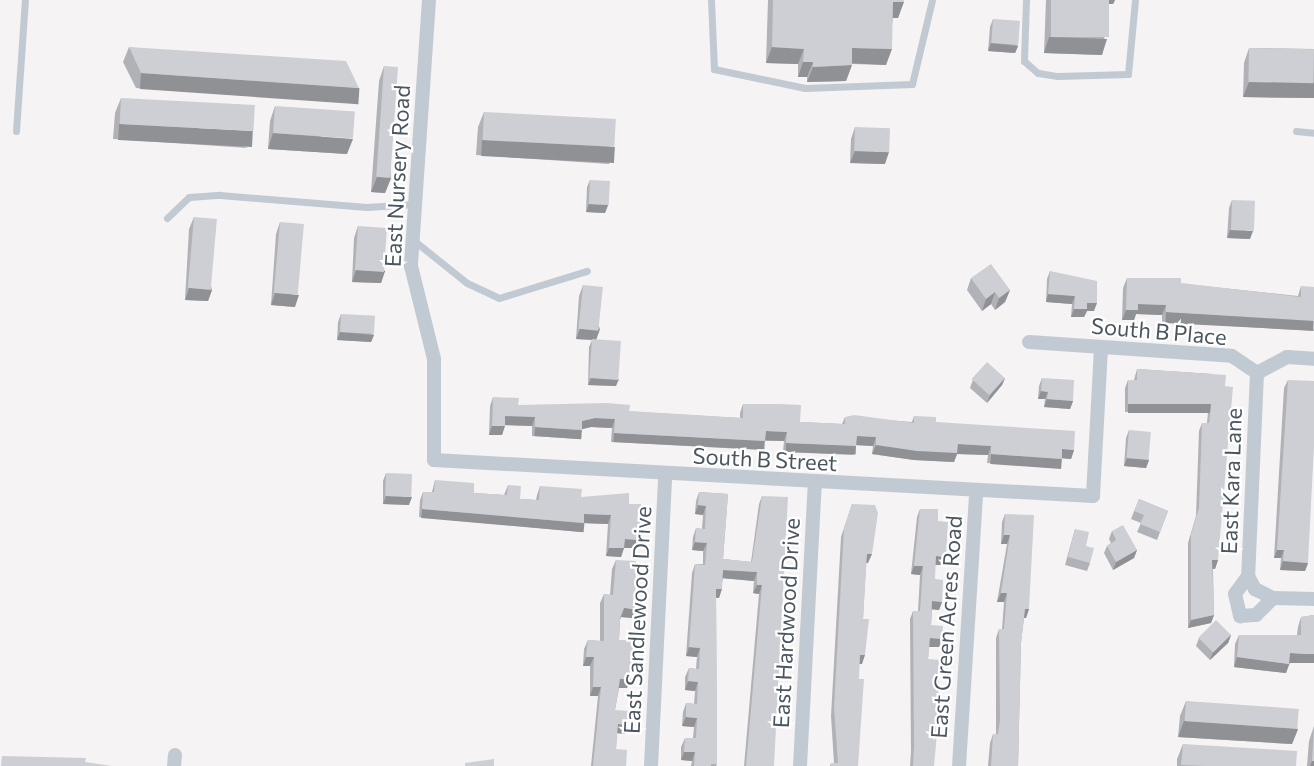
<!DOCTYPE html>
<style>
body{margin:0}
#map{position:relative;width:1314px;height:766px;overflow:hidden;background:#f5f3f3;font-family:Commissioner,sans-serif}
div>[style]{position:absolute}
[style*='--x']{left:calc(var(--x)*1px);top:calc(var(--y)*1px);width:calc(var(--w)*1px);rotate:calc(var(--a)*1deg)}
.lane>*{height:7px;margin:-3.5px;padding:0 3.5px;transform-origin:3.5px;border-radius:3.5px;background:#c1cad2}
.street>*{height:14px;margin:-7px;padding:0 7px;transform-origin:7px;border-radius:7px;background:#c1cad2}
.wall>*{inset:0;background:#b0b2b7}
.shaded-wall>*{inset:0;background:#909195;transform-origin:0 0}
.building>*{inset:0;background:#cdcfd5;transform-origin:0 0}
span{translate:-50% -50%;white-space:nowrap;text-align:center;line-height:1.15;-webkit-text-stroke:4.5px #fff;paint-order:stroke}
.street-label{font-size:22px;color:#4a5661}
</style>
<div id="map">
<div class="lane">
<i style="--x:711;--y:0;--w:69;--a:87.5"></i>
<i style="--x:714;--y:69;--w:93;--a:11.8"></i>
<i style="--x:805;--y:88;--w:107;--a:-2.1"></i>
<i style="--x:912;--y:84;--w:86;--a:-76.6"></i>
<i style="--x:1026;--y:0;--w:61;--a:91.9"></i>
<i style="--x:1024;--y:61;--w:18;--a:41"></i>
<i style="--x:1038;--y:73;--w:20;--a:9"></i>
<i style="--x:1058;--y:76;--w:70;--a:-1.6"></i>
<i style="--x:1128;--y:74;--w:74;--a:-84.6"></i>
<i style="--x:16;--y:131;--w:131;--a:-86.1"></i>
<i style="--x:1296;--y:131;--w:18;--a:6"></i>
<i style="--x:167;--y:218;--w:30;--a:-44"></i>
<i style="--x:189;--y:197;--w:31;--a:-4"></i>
<i style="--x:220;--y:195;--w:147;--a:4.7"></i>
<i style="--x:367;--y:207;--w:47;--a:-3.7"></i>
<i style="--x:412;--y:239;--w:70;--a:38.7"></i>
<i style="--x:467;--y:283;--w:35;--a:25"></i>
<i style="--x:499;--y:298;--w:92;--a:-17.1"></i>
</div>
<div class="street">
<i style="--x:429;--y:0;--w:267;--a:93.9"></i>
<i style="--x:411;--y:266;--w:96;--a:76.1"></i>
<i style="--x:434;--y:359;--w:101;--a:90"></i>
<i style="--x:434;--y:460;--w:660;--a:3.13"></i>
<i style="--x:1093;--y:496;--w:148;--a:-86.9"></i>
<i style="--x:1029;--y:342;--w:203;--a:3.9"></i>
<i style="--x:1232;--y:356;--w:30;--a:34"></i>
<i style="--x:1257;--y:373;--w:34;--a:-28"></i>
<i style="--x:1287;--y:357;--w:27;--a:4"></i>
<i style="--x:1257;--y:373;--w:203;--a:92.5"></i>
<i style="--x:1248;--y:576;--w:15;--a:62"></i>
<i style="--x:1255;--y:589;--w:20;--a:27"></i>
<i style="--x:1273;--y:598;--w:41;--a:1.4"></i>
<i style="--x:1248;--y:576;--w:22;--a:126"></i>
<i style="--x:1235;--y:594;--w:23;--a:77"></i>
<i style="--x:1240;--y:616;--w:16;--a:-4"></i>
<i style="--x:1256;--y:615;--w:24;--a:-45"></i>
<i style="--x:174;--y:766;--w:11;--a:-85"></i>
<i style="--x:651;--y:766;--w:291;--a:-87.2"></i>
<i style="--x:800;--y:766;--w:283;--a:-87"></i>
<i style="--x:959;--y:766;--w:275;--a:-86.4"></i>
</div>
<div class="wall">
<i style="clip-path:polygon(768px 0,904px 0,898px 18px,893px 18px,886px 65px,852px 64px,846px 81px,807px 82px,807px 77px,798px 77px,798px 64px,766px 63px)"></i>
<i style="clip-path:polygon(1046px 0,1115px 0,1113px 4px,1109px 4px,1102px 55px,1044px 53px)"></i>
<i style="clip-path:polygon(993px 19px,1018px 46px,1015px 53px,988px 51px,990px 27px)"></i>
<i style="clip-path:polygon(129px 47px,359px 88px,354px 103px,136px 88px,123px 62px)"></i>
<i style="clip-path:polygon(1249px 48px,1314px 49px,1314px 98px,1243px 97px,1244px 63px)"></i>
<i style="clip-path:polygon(384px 66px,391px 178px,385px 193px,371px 192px,379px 81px)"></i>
<i style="clip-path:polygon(121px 98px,248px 148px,113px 139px,115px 113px)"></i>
<i style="clip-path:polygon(275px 106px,347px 154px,268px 149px,270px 121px)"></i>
<i style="clip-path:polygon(484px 112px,615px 148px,609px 164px,476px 155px,478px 127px)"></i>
<i style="clip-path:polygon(855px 127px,885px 164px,850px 163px,851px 139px)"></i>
<i style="clip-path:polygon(590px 180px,608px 205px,605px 213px,586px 212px,587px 187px)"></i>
<i style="clip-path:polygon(1232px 200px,1250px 239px,1227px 238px,1229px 208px)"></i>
<i style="clip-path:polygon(194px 217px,212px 290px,208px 301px,185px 300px,189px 229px)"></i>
<i style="clip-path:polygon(280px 222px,295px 307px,271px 305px,276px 234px)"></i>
<i style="clip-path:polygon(358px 226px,385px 271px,381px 283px,352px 282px,354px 238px)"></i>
<i style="clip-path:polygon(1050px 271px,1094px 311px,1087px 311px,1084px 317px,1071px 317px,1072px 304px,1046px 302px,1047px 279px)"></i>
<i style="clip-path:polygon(971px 278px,1010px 290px,1005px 302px,995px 310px,991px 304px,982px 311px,967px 290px)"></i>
<i style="clip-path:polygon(1127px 278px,1298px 296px,1301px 286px,1314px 331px,1162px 322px,1162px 315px,1136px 314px,1134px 320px,1122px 320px,1123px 288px)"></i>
<i style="clip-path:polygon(583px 285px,600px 329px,596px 340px,616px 386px,588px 385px,589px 347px,592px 340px,576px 339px,579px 296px)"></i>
<i style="clip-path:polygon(341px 314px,374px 335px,371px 342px,337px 340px,338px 322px)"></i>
<i style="clip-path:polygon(1137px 369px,1213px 374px,1218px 560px,1215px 569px,1213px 569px,1214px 615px,1211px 623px,1188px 628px,1188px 543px,1196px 516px,1199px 431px,1202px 423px,1207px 423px,1208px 412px,1125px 412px,1125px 388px,1128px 380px,1134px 380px)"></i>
<i style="clip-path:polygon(1005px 378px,1002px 385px,987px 403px,970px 388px,973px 380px)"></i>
<i style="clip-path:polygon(1042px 378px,1073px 401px,1070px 409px,1044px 407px,1045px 399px,1038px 399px,1039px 386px)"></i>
<i style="clip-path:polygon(1288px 380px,1308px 563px,1305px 571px,1280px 570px,1281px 558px,1274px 558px,1284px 388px)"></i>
<i style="clip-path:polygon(493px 397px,518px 405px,740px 418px,740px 413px,743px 404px,800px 422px,842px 424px,845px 417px,912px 422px,914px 416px,936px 422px,1074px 450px,1071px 459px,1062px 458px,1058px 468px,987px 463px,988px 455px,957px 454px,954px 462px,914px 460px,872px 454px,873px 446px,856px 445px,853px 455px,783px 452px,784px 441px,765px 441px,762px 450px,611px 442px,612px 428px,591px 427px,582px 429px,579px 439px,532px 436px,532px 426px,505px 425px,502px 435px,489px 435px,490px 406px)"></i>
<i style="clip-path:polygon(1129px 430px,1149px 460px,1146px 468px,1124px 466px,1126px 438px)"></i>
<i style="clip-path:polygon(386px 473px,409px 505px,383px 504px,383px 481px)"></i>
<i style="clip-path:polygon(435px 480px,474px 493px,504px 495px,508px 485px,520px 499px,536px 500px,537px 495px,540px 486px,581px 497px,629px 504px,639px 540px,636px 548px,624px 548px,621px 557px,606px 556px,608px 524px,584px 523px,581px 532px,419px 517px,420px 500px,423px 492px,432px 492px)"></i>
<i style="clip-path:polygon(699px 492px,728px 494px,723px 559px,751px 562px,759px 504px,762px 496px,774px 766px,744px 766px,759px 594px,753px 593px,754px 581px,723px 578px,719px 598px,716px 598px,717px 764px,716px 766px,691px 766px,692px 761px,681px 760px,681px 747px,685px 738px,693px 738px,694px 727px,682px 726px,683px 712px,686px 703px,694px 704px,695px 691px,685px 690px,685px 677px,689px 668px,696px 669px,697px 657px,686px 656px,692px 573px,695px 564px,703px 564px,703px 551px,692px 550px,693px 537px,696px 528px,702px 529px,703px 515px,695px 514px,696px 501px)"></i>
<i style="clip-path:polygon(1139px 499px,1168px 511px,1157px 540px,1137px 532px,1141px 523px,1131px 519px)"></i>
<i style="clip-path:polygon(852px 504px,868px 563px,866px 563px,863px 619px,862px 664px,859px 664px,858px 766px,830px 766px,831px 763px,834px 763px,831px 716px,841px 537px)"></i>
<i style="clip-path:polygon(920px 509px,938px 521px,946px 557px,943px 565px,935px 565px,935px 579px,942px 602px,939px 610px,932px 609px,931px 625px,942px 639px,939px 647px,929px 647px,928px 659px,934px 766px,910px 766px,911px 752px,910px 619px,913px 611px,918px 611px,920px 575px,911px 574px,917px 517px)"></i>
<i style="clip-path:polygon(1005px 514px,1029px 609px,1026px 618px,1024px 618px,1021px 643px,1018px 766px,988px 766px,990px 743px,993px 734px,996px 734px,996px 638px,999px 629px,1002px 629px,1004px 602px,997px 602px,1007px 544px,1001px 544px,1002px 522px)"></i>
<i style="clip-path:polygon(1075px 529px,1086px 546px,1090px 563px,1087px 571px,1065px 565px)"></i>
<i style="clip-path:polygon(1112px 531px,1137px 550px,1134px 558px,1113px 570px,1104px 553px,1107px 546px,1111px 543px,1109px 539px)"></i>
<i style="clip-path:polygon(616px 560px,632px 618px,621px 617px,620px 620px,619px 640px,631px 679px,627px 688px,619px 688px,615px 710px,628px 725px,625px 734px,617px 733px,616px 749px,626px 766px,591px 766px,598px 696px,590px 696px,590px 666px,583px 666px,584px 649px,588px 640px,600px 641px,600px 603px,604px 594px,610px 595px,612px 569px)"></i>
<i style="clip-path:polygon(1314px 615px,1290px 663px,1286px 673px,1234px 667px,1235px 644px,1239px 635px,1297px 635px,1298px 627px,1301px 617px)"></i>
<i style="clip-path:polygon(1231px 635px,1228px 643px,1210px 660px,1196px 646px,1199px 638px)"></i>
<i style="clip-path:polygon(1186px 701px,1298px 729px,1292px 744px,1178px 737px,1180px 716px)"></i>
<i style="clip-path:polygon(1314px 726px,1314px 766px,1307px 766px,1309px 741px)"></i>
<i style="clip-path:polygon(1183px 744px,1296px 766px,1177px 766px,1177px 759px)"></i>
</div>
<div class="shaded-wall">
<i style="clip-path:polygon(1105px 0,1115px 0,1113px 4px,1104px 4px)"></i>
<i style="clip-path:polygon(893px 2px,904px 2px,898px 18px,888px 18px)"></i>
<i style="clip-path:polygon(1049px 37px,1107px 39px,1102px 55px,1044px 53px)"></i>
<i style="clip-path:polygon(991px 43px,1018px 46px,1015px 53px,988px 51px)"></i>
<i style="clip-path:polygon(772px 47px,804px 49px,798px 64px,766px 63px)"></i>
<i style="clip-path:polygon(852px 48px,892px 49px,886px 65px,847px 63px)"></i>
<i style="clip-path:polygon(803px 62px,813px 62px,807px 77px,798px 77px)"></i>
<i style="clip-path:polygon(852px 65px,846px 81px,807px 82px,813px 67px)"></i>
<i style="left:141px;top:73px;width:219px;height:16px;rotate:4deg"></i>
<i style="clip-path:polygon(1249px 82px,1314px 82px,1314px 98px,1243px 97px)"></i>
<i style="left:119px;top:124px;width:134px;height:16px;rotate:3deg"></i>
<i style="clip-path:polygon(273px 133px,353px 139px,347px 154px,268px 149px)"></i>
<i style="left:482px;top:140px;width:133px;height:16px;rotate:3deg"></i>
<i style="clip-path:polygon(855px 151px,889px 152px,885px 164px,850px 163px)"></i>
<i style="clip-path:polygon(377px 177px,391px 178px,385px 193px,371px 192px)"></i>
<i style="clip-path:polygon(589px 204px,608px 205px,605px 213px,586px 212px)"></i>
<i style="clip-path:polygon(1230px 230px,1253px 231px,1250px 239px,1227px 238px)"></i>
<i style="clip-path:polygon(356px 270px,385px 271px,381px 283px,352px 282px)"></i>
<i style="clip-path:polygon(189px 288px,212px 290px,208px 301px,185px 300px)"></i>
<i style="clip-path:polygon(1010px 290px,1005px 302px,995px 310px,999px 298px)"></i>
<i style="clip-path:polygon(995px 292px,991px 304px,982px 311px,986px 299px)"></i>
<i style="clip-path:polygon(275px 293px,299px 295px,295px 307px,271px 305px)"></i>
<i style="clip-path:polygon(1048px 294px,1075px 296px,1072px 304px,1046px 302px)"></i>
<i style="clip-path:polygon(1087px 303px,1097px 303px,1094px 311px,1087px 311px,1084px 317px,1071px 317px,1074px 309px)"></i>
<i style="clip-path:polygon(1138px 304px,1166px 305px,1162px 315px,1136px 314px,1134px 320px,1122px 320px,1126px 310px)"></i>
<i style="left:1166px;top:312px;width:148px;height:11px;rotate:3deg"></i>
<i style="clip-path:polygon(580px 329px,600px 329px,596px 340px,576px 339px)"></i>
<i style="clip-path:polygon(340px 332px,374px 335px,371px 342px,337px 340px)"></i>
<i style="clip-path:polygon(591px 378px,619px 379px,616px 386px,588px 385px)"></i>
<i style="clip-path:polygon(1005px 378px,1002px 385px,987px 403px,990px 395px)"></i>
<i style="clip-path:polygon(1041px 391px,1048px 392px,1045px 399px,1038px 399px)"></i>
<i style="clip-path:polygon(1047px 399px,1073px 401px,1070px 409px,1044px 407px)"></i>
<i style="left:1128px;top:404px;width:83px;height:9px"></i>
<i style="clip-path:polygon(505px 416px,535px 417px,532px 426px,502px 425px)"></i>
<i style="clip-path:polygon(595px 418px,615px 419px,612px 428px,591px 427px,579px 430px,582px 421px)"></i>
<i style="clip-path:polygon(492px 426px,505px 426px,502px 435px,489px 435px)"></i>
<i style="left:535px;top:427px;width:47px;height:9px;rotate:4deg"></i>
<i style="clip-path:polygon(766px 431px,787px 432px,784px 441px,762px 440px)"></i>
<i style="left:614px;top:433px;width:151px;height:9px;rotate:3deg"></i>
<i style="clip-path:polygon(857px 436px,876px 437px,873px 446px,854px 445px)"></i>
<i style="left:786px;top:443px;width:70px;height:9px;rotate:2deg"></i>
<i style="clip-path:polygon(958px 444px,991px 446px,988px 455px,957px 454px,954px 462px,914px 460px,872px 454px,876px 445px)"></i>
<i style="clip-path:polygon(1062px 449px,1074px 450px,1071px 459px,1059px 458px)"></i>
<i style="left:991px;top:454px;width:71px;height:10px;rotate:4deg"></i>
<i style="clip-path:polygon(1127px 458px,1149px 460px,1146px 468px,1124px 466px)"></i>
<i style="clip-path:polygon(386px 496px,412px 497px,409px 505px,383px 504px)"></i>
<i style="clip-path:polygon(698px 505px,706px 506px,703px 515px,695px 514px)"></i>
<i style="left:422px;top:509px;width:163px;height:9px;rotate:5deg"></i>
<i style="clip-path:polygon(584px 514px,611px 515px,608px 524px,581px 523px)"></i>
<i style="clip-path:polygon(1004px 535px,1010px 535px,1007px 544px,1001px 544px)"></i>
<i style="clip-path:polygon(625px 539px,639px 540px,636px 548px,622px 548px)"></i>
<i style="clip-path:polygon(695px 542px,707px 543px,703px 551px,692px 550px)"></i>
<i style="clip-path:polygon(609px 548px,624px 548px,621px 557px,606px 556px)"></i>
<i style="clip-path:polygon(1137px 550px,1134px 558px,1113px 570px,1116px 562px)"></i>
<i style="clip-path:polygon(1277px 550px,1284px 550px,1281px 558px,1274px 558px)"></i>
<i style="clip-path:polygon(867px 554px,872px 554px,868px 563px,863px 563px)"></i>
<i style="clip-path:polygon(936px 556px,946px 557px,943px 565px,933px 565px)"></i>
<i style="clip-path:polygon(1212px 560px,1218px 560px,1215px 569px,1209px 568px)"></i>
<i style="clip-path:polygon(1283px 561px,1308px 563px,1305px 571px,1280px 570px)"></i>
<i style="clip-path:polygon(914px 566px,923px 566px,920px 575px,911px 574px)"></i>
<i style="clip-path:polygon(723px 570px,757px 572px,754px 581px,720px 578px)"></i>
<i style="clip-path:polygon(757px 585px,762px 585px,759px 594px,753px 593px)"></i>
<i style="clip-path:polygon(716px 589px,722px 589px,719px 598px,712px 597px)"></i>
<i style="clip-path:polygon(1001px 593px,1007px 593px,1004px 602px,997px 602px)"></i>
<i style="clip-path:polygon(932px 601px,942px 602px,939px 610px,929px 609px)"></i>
<i style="clip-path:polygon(624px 608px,635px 609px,632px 618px,621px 617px,617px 627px)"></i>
<i style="clip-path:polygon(1025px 609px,1029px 609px,1026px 618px,1021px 618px)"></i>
<i style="clip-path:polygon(1214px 615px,1211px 623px,1188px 628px,1191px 620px)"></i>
<i style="clip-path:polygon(1231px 635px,1228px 643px,1210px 660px,1213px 652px)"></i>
<i style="clip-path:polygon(930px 638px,942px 639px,939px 647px,927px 647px)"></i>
<i style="clip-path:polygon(689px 647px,700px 648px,697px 657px,686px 656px)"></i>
<i style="clip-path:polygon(1290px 653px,1314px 654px,1314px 663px,1287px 663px)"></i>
<i style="clip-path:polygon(860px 655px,865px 655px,862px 664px,856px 664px)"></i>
<i style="clip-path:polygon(586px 657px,594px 657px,590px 666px,583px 666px)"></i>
<i style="clip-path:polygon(1237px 657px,1289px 664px,1286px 673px,1234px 667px)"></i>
<i style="clip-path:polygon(620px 679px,631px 679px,627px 688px,617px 688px)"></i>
<i style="clip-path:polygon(688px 681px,698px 682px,695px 691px,685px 690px)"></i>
<i style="clip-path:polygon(593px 687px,601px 687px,598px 696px,590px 696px)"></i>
<i style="clip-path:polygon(686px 717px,697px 718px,694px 727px,682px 726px)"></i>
<i style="clip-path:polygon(1184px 721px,1298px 729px,1292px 744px,1178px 737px)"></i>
<i style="clip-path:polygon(618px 724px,628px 725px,625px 734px,615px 733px)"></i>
<i style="clip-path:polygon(684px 752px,695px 752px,692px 761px,681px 760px)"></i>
<i style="clip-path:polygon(1312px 761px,1314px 761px,1314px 766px,1310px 766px)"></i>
</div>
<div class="building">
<i style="clip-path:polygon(773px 0,904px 0,904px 2px,893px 2px,892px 49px,852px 48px,852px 65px,813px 67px,813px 62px,803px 62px,804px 49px,772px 47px)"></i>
<i style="left:1051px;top:0;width:58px;height:37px"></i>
<i style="left:993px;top:19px;width:27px;height:24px;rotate:4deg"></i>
<i style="clip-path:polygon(129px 47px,346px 61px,359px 88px,141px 73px)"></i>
<i style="left:1249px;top:48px;width:65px;height:34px;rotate:1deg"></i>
<i style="left:384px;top:66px;width:14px;height:111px;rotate:4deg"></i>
<i style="left:121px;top:98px;width:134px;height:26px;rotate:3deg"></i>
<i style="left:275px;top:106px;width:80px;height:27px;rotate:4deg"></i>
<i style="left:484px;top:112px;width:132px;height:28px;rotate:3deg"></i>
<i style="left:855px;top:127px;width:35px;height:24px;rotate:2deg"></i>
<i style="left:590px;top:180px;width:20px;height:24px;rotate:3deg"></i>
<i style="left:1232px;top:200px;width:23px;height:30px;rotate:2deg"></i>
<i style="left:194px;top:217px;width:23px;height:71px;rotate:5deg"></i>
<i style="left:280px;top:222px;width:24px;height:71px;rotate:5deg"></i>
<i style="left:358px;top:226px;width:29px;height:44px;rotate:4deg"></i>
<i style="clip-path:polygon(991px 264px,1010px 290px,999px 298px,995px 292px,986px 299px,971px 278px)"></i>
<i style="clip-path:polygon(1050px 271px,1097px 281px,1097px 303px,1087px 303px,1087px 309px,1074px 309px,1075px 296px,1048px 294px)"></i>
<i style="clip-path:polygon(1127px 278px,1181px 278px,1181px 283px,1301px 297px,1301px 286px,1314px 287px,1314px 321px,1166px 312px,1166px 305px,1138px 304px,1138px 310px,1126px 310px)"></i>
<i style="left:583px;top:285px;width:20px;height:44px;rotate:6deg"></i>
<i style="left:341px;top:314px;width:34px;height:18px;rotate:3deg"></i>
<i style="left:592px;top:339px;width:29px;height:39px;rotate:4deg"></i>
<i style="left:987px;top:362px;width:24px;height:23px;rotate:42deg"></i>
<i style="clip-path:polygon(1137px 369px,1226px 375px,1225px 386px,1233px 387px,1218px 560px,1212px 560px,1214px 615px,1191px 620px,1191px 534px,1199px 508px,1202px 423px,1209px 423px,1211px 404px,1128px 404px,1128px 380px,1137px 380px)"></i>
<i style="clip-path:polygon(1042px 378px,1074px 380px,1073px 401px,1047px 399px,1048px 392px,1041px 391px)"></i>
<i style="clip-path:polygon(1288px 380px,1314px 381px,1314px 446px,1308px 563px,1283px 561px,1284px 550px,1277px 550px)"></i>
<i style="clip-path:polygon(493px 397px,519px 398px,518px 405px,607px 403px,630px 405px,629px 411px,743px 418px,743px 404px,779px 404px,801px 405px,800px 422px,845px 424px,845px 417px,854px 415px,914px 423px,914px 416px,936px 417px,936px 422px,1075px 431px,1074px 450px,1062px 449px,1062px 459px,991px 454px,991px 446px,958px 444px,957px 453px,917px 451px,876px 445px,876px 437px,857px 436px,856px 446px,786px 443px,787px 432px,766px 431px,765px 441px,614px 433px,615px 419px,595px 418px,582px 421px,582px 430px,535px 427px,535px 417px,505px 416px,505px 426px,492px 426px)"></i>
<i style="left:1129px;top:430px;width:22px;height:28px;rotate:5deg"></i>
<i style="left:386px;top:473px;width:26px;height:23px;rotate:2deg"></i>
<i style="clip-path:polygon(435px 480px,474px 483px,474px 493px,507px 495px,508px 485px,521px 486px,520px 499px,539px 500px,540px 486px,582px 489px,581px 497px,629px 493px,629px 504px,641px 504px,639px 540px,625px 539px,624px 548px,609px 548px,611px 515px,584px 514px,584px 523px,422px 509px,423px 492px,434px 492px)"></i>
<i style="clip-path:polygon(699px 492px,728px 494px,723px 559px,752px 562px,762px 496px,788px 497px,774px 766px,746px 766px,762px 585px,757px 585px,757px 572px,723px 570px,722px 589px,716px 589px,717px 748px,717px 764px,711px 764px,711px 766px,694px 766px,695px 752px,684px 752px,685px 738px,696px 738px,697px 718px,686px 717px,686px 703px,697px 704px,698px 682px,688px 681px,689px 668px,699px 669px,700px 648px,689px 647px,695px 564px,705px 565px,707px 543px,695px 542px,696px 528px,705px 529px,706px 506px,698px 505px)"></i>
<i style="clip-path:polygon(1139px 499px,1168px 511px,1160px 532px,1140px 524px,1144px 515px,1134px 511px)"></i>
<i style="clip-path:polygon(852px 504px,875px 505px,878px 513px,872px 554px,867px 554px,863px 619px,869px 619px,865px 655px,860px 655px,859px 679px,864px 679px,858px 766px,831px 766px,831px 763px,838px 763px,834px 707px,844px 528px)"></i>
<i style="clip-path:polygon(920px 509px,938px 509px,938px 521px,948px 522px,946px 557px,936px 556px,935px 579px,943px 580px,942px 602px,932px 601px,931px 625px,943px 626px,942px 639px,930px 638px,928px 659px,940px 660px,936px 745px,934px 766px,913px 766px,914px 744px,913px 611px,920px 611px,923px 566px,914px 566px)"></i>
<i style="clip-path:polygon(1005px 514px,1034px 515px,1029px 609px,1025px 609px,1021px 643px,1018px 766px,991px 766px,993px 734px,998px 734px,1000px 720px,999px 629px,1004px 629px,1007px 593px,1001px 593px,1010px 535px,1004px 535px)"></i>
<i style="clip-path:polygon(1123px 525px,1137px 550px,1116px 562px,1107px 546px,1116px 540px,1112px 531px)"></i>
<i style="clip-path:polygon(1075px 529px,1089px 532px,1086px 546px,1094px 548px,1090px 563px,1068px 557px)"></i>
<i style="clip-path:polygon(616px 560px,636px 561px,635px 609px,624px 608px,620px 618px,619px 640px,633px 640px,631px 679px,620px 679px,615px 710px,629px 711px,628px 725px,618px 724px,616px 749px,627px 750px,626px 766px,593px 766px,601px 687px,593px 687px,594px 657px,586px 657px,588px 640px,604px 641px,604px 594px,613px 595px)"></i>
<i style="clip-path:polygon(1314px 615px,1314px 654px,1290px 653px,1289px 664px,1237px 657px,1239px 635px,1301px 635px,1301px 617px)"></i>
<i style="left:1216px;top:620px;width:21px;height:25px;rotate:45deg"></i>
<i style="left:1186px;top:701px;width:113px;height:20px;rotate:4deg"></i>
<i style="clip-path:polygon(1314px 728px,1314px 761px,1312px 761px)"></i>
<i style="clip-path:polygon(1183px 744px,1297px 751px,1296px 766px,1205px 766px,1181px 765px)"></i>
<i style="clip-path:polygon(2px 756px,86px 758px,85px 762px,112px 766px,1px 766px)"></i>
<i style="clip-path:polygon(494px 759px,494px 766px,465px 766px,465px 763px)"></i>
</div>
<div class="street-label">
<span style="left:397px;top:176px;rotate:-87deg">East Nursery Road</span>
<span style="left:1159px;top:331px;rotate:5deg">South B Place</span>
<span style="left:765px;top:459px;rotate:3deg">South B Street</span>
<span style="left:1231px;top:481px;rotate:-88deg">East Kara Lane</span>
<span style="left:637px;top:620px;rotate:-87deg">East Sandlewood Drive</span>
<span style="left:786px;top:623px;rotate:-87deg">East Hardwood Drive</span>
<span style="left:946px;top:627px;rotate:-86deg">East Green Acres Road</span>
</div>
</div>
